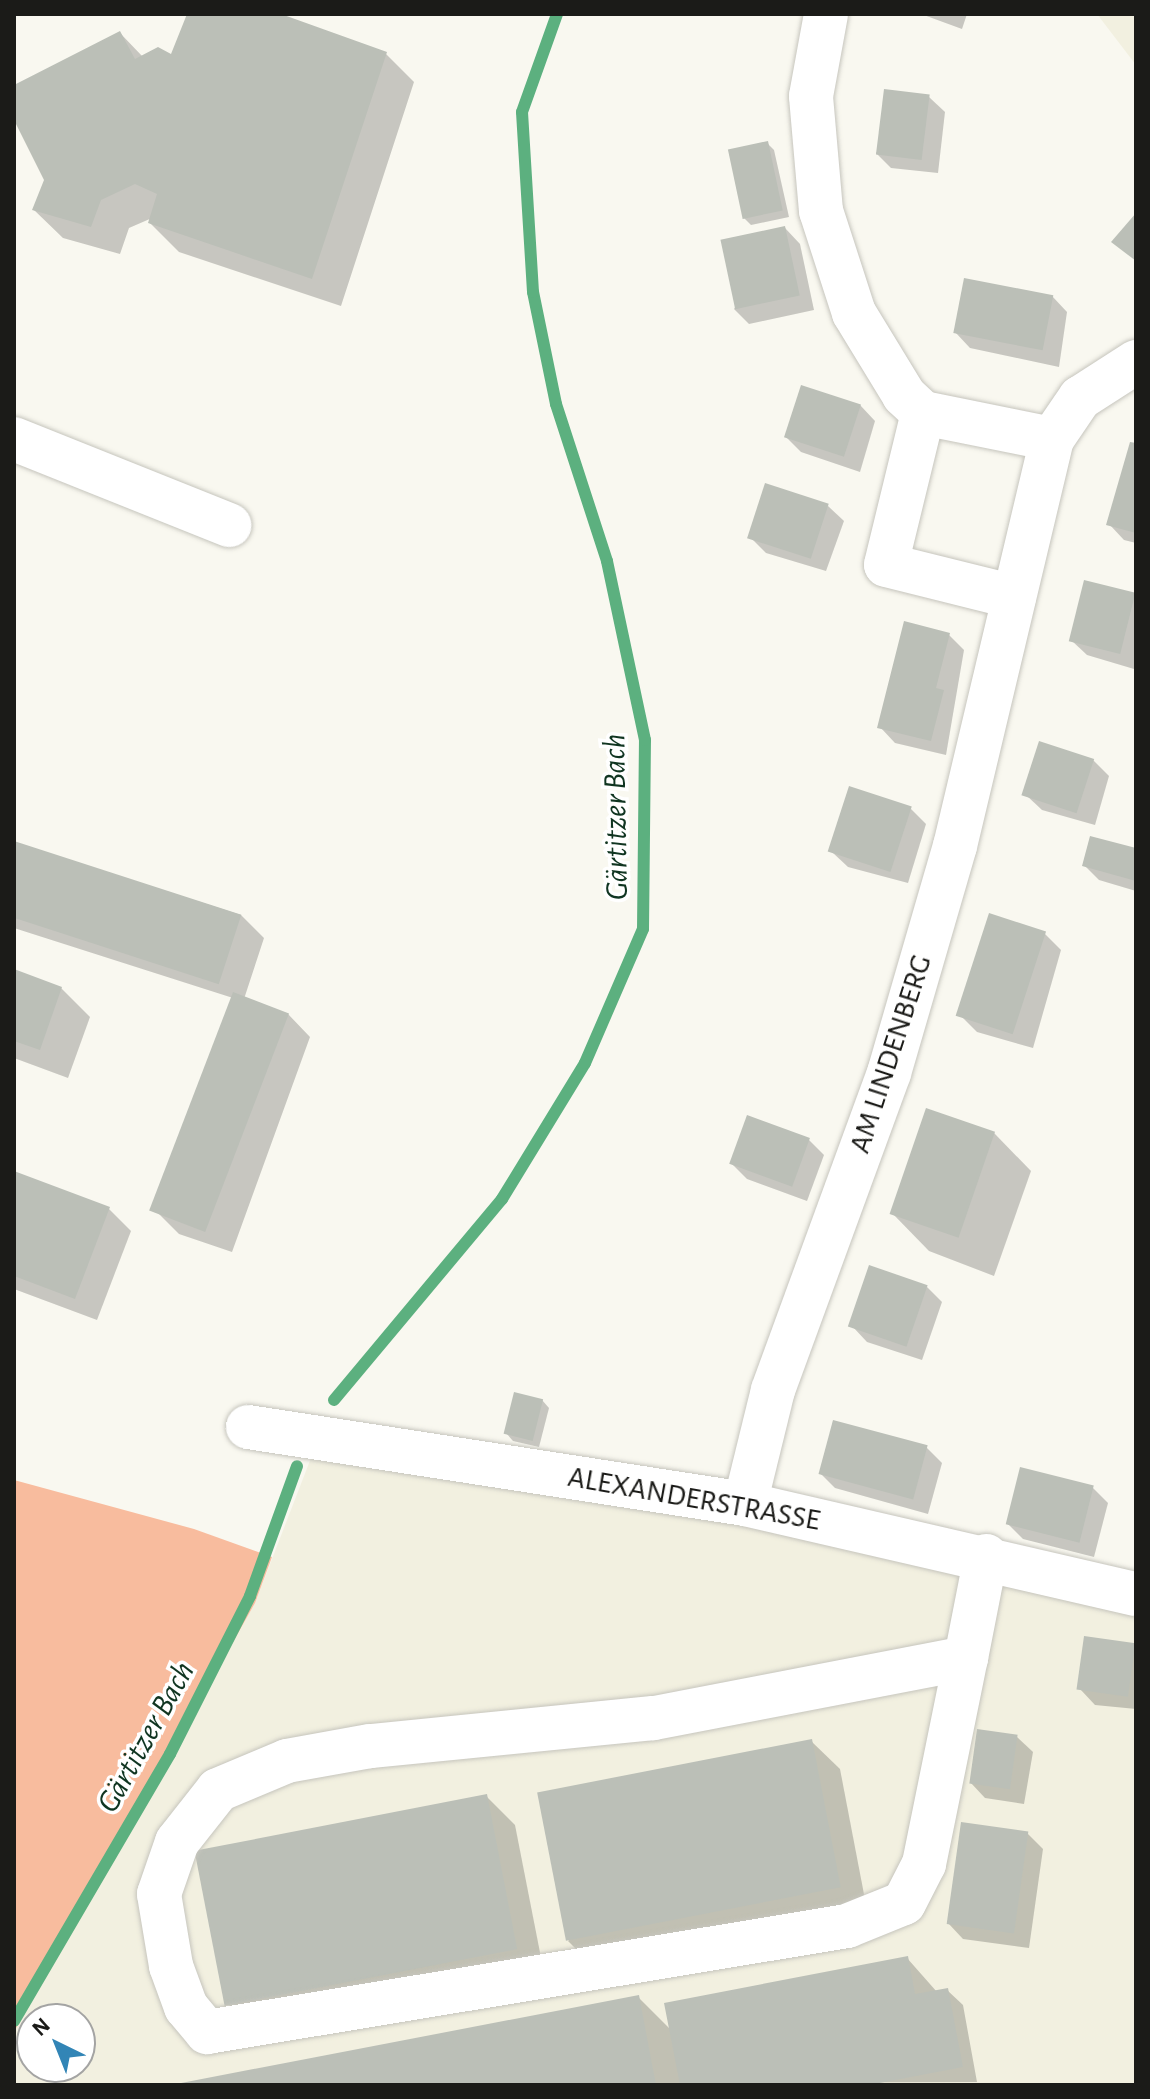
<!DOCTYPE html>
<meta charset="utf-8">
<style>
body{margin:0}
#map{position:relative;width:1150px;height:2099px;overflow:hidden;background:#f9f8f0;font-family:"Alegreya Sans",sans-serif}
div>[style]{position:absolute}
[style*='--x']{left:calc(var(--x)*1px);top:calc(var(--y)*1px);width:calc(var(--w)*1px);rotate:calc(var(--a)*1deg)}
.built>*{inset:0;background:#f2f0e0}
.green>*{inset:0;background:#f8bc9e}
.shadow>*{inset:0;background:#0003}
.stream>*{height:12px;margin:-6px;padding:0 6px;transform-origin:6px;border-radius:6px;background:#5cb07f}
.building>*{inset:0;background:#bbbfb7;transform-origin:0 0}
.roads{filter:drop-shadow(0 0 2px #c6c5bd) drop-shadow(0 0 2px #c6c5bd)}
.minor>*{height:44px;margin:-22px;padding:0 22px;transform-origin:22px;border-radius:22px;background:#fff}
span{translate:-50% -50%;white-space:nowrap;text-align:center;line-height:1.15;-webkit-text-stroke:7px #fff;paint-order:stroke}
.street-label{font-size:30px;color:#1b1b18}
.water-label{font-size:32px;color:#103521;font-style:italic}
.frame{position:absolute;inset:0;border:16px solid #1b1b18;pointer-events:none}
.north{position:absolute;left:16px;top:2003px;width:80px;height:80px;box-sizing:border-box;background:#fff;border:2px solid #a4a4a3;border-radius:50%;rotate:317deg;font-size:22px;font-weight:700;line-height:32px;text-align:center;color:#1b1b18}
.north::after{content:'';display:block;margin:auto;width:28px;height:36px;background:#3285b6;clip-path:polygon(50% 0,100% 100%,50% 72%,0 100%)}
</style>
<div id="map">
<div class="built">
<i style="clip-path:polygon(1097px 14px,1136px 14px,1136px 65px)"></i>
<i style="clip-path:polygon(evenodd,316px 1445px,764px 1516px,1136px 1606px,1136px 2085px,14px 2085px,14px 2032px,255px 1603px,316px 1445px,32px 2019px,80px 2019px,80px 2067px,32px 2067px,32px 2019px)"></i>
</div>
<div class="green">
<i style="clip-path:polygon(14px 1480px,194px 1529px,272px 1557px,255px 1603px,14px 2032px)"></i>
</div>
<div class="shadow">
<i style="clip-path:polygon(189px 14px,275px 14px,386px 54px,414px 82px,341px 306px,179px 252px,150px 223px,152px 218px,129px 228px,120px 254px,63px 238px,34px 210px,47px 180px,14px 116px,14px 88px,120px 33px,143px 57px,172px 56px)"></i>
<i style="clip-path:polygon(921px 14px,967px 14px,962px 29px)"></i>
<i style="clip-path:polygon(929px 97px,945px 112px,938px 173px,891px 168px,876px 153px)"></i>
<i style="clip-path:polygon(767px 143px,774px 150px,789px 217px,751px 225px,744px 218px)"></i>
<i style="clip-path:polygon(785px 228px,800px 244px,814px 310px,749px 324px,734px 309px)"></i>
<i style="clip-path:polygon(1052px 296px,1067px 312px,1059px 367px,970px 348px,955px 332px)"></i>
<i style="clip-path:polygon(860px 405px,875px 421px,860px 472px,801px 452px,785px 436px)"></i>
<i style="clip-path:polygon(1136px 445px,1136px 543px,1124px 540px,1109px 524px)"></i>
<i style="clip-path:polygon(828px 506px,844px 521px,826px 571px,766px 553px,750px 537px)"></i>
<i style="clip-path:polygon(1134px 595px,1134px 669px,1087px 655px,1071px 640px)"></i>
<i style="clip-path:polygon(949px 635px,964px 650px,946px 755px,895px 743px,880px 727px)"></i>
<i style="clip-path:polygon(1093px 760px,1109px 776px,1095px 825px,1042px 810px,1026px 795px)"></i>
<i style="clip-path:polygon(911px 809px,926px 824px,908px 883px,848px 867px,832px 852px)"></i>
<i style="clip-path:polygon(14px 843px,241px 915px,264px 938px,244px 999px,288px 1014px,310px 1037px,232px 1252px,179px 1234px,156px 1211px,233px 998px,14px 928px)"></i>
<i style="clip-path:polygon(1136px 851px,1136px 891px,1099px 880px,1084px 865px)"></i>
<i style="clip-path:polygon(991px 915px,1045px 934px,1061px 950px,1033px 1048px,977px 1032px,961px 1016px)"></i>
<i style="clip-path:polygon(14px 972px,61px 988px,90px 1017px,68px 1078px,14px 1058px)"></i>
<i style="clip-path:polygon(994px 1133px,1031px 1171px,994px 1276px,929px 1251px,892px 1213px)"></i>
<i style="clip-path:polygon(809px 1140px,824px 1155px,807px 1201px,747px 1179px,731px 1163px)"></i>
<i style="clip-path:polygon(14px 1173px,108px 1208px,131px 1231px,97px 1320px,14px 1289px)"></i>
<i style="clip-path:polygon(927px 1287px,942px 1302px,922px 1360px,867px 1342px,852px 1326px)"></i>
<i style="clip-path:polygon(542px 1400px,549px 1408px,539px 1447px,513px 1441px,506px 1433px)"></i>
<i style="clip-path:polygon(927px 1448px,942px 1463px,928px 1514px,835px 1488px,820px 1473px)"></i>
<i style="clip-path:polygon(1093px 1488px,1108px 1503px,1094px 1557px,1023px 1539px,1007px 1523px)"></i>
<i style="clip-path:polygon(1136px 1645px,1136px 1709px,1095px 1705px,1080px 1689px)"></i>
<i style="clip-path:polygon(1017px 1737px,1033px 1752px,1024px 1804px,985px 1798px,970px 1782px)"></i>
<i style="clip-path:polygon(811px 1741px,840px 1769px,868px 1915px,597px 1970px,568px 1941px)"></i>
<i style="clip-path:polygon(486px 1796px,515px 1825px,545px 1978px,228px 2007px)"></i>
<i style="clip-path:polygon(1027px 1833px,1043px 1849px,1029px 1948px,963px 1939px,948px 1923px)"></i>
<i style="clip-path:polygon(907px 1958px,937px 1992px,947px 1990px,963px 2005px,977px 2082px,179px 2085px,638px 1997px,671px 2030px)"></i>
</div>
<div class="stream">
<i style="--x:334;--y:1400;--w:262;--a:-50.1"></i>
<i style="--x:502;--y:1199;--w:159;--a:-58.6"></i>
<i style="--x:585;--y:1063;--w:146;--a:-66.6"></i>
<i style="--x:643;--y:929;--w:189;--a:-89.4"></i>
<i style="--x:645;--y:740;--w:183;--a:-102"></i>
<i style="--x:607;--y:561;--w:165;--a:-108"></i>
<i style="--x:556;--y:404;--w:114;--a:-101.6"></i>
<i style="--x:533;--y:292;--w:180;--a:-93.5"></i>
<i style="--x:522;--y:112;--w:104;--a:-70.3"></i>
<i style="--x:14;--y:2021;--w:309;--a:-59.7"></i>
<i style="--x:170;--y:1754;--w:177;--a:-63.1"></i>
<i style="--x:250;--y:1596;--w:138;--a:-70.1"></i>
</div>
<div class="building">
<i style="clip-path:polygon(187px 14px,281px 14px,387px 52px,312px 279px,148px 223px,157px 194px,135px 184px,101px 200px,91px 227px,32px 210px,44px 180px,14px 120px,14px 85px,120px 31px,135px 59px,158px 47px,171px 54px)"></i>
<i style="left:884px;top:89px;width:46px;height:66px;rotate:7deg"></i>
<i style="left:768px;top:141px;width:71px;height:41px;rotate:78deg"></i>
<i style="clip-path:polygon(1136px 213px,1136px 261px,1111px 242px)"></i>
<i style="left:785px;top:226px;width:71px;height:66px;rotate:78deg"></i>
<i style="left:964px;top:278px;width:91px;height:56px;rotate:11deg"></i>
<i style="left:801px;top:385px;width:63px;height:55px;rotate:18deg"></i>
<i style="clip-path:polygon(1130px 442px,1136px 443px,1136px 533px,1106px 525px)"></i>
<i style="left:765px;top:483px;width:67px;height:58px;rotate:18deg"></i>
<i style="left:1084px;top:580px;width:53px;height:63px;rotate:14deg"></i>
<i style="clip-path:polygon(904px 621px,950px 633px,936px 688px,944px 690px,931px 741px,877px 728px)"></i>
<i style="left:1039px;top:741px;width:58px;height:57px;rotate:18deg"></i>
<i style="left:849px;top:786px;width:66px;height:69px;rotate:18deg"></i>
<i style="clip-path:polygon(1090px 836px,1136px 848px,1136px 881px,1082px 866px)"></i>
<i style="left:14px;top:841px;width:239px;height:73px;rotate:18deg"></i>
<i style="left:989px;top:913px;width:60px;height:108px;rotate:18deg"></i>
<i style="clip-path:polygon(14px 969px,62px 987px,40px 1050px,14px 1041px)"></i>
<i style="left:233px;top:992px;width:60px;height:234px;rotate:21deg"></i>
<i style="left:926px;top:1108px;width:73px;height:112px;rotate:19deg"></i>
<i style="left:747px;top:1115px;width:67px;height:52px;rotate:20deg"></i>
<i style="clip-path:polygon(14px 1171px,110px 1207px,75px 1299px,14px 1276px)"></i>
<i style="left:869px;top:1265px;width:62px;height:65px;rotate:19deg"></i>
<i style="left:514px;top:1392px;width:30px;height:43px;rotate:14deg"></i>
<i style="left:833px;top:1420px;width:98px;height:56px;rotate:15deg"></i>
<i style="left:1020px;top:1467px;width:76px;height:59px;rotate:14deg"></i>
<i style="left:1084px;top:1636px;width:52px;height:54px;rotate:8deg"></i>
<i style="left:977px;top:1729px;width:41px;height:55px;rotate:8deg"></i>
<i style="left:812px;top:1739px;width:151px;height:280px;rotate:79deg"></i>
<i style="left:487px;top:1794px;width:158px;height:298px;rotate:79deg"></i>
<i style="left:961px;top:1822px;width:68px;height:103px;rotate:8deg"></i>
<i style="clip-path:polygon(908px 1956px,915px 1994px,948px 1988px,963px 2067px,869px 2085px,680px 2085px,664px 2003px)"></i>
<i style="clip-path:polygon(639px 1995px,656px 2085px,176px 2085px,176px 2084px)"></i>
</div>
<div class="roads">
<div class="minor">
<i style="--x:923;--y:413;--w:156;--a:103.7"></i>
<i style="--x:886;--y:565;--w:132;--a:14"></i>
<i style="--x:14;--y:439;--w:232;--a:21.8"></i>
<i style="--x:1052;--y:439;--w:50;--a:-55.7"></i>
<i style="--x:1080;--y:398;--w:67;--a:-32.7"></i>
<i style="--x:248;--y:1427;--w:503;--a:8.81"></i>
<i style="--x:745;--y:1504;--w:401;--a:13"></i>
<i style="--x:745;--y:1504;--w:117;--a:-76.2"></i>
<i style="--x:773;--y:1390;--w:338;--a:-69.9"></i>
<i style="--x:889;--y:1073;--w:236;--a:-73.8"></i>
<i style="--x:955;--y:846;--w:418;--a:-76.6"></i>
<i style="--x:1052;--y:439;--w:132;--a:-168.6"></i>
<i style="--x:923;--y:413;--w:26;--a:-137"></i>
<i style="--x:904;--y:395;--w:96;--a:-121.4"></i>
<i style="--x:854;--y:313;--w:107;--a:-107.9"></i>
<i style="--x:821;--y:211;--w:115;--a:-95"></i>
<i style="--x:811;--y:96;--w:83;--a:-79.6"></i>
<i style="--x:966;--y:1658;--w:319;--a:169.1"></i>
<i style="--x:653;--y:1718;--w:284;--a:174.3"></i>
<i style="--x:370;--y:1746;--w:84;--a:169.8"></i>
<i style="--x:287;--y:1761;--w:75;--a:157.2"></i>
<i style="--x:218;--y:1790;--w:66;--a:128.3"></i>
<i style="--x:177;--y:1842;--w:55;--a:109.1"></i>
<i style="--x:159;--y:1894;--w:73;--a:80.5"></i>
<i style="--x:171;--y:1966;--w:44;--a:69.9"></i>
<i style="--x:186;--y:2007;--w:33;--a:50"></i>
<i style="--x:207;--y:2032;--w:649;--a:-9.4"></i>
<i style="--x:847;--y:1926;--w:61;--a:-22"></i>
<i style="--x:904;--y:1903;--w:44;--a:-62.9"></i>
<i style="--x:924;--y:1864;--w:210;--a:-78.5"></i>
<i style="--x:966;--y:1658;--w:104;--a:-78.9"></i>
</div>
</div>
<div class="street-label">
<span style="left:891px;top:1054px;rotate:-72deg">AM LINDENBERG</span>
<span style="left:694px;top:1499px;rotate:10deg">ALEXANDERSTRASSE</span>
</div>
<div class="water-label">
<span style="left:616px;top:817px;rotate:-91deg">Gärtitzer Bach</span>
<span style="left:146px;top:1737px;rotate:-61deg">Gärtitzer Bach</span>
</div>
<div class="frame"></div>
<div class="north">N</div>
</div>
